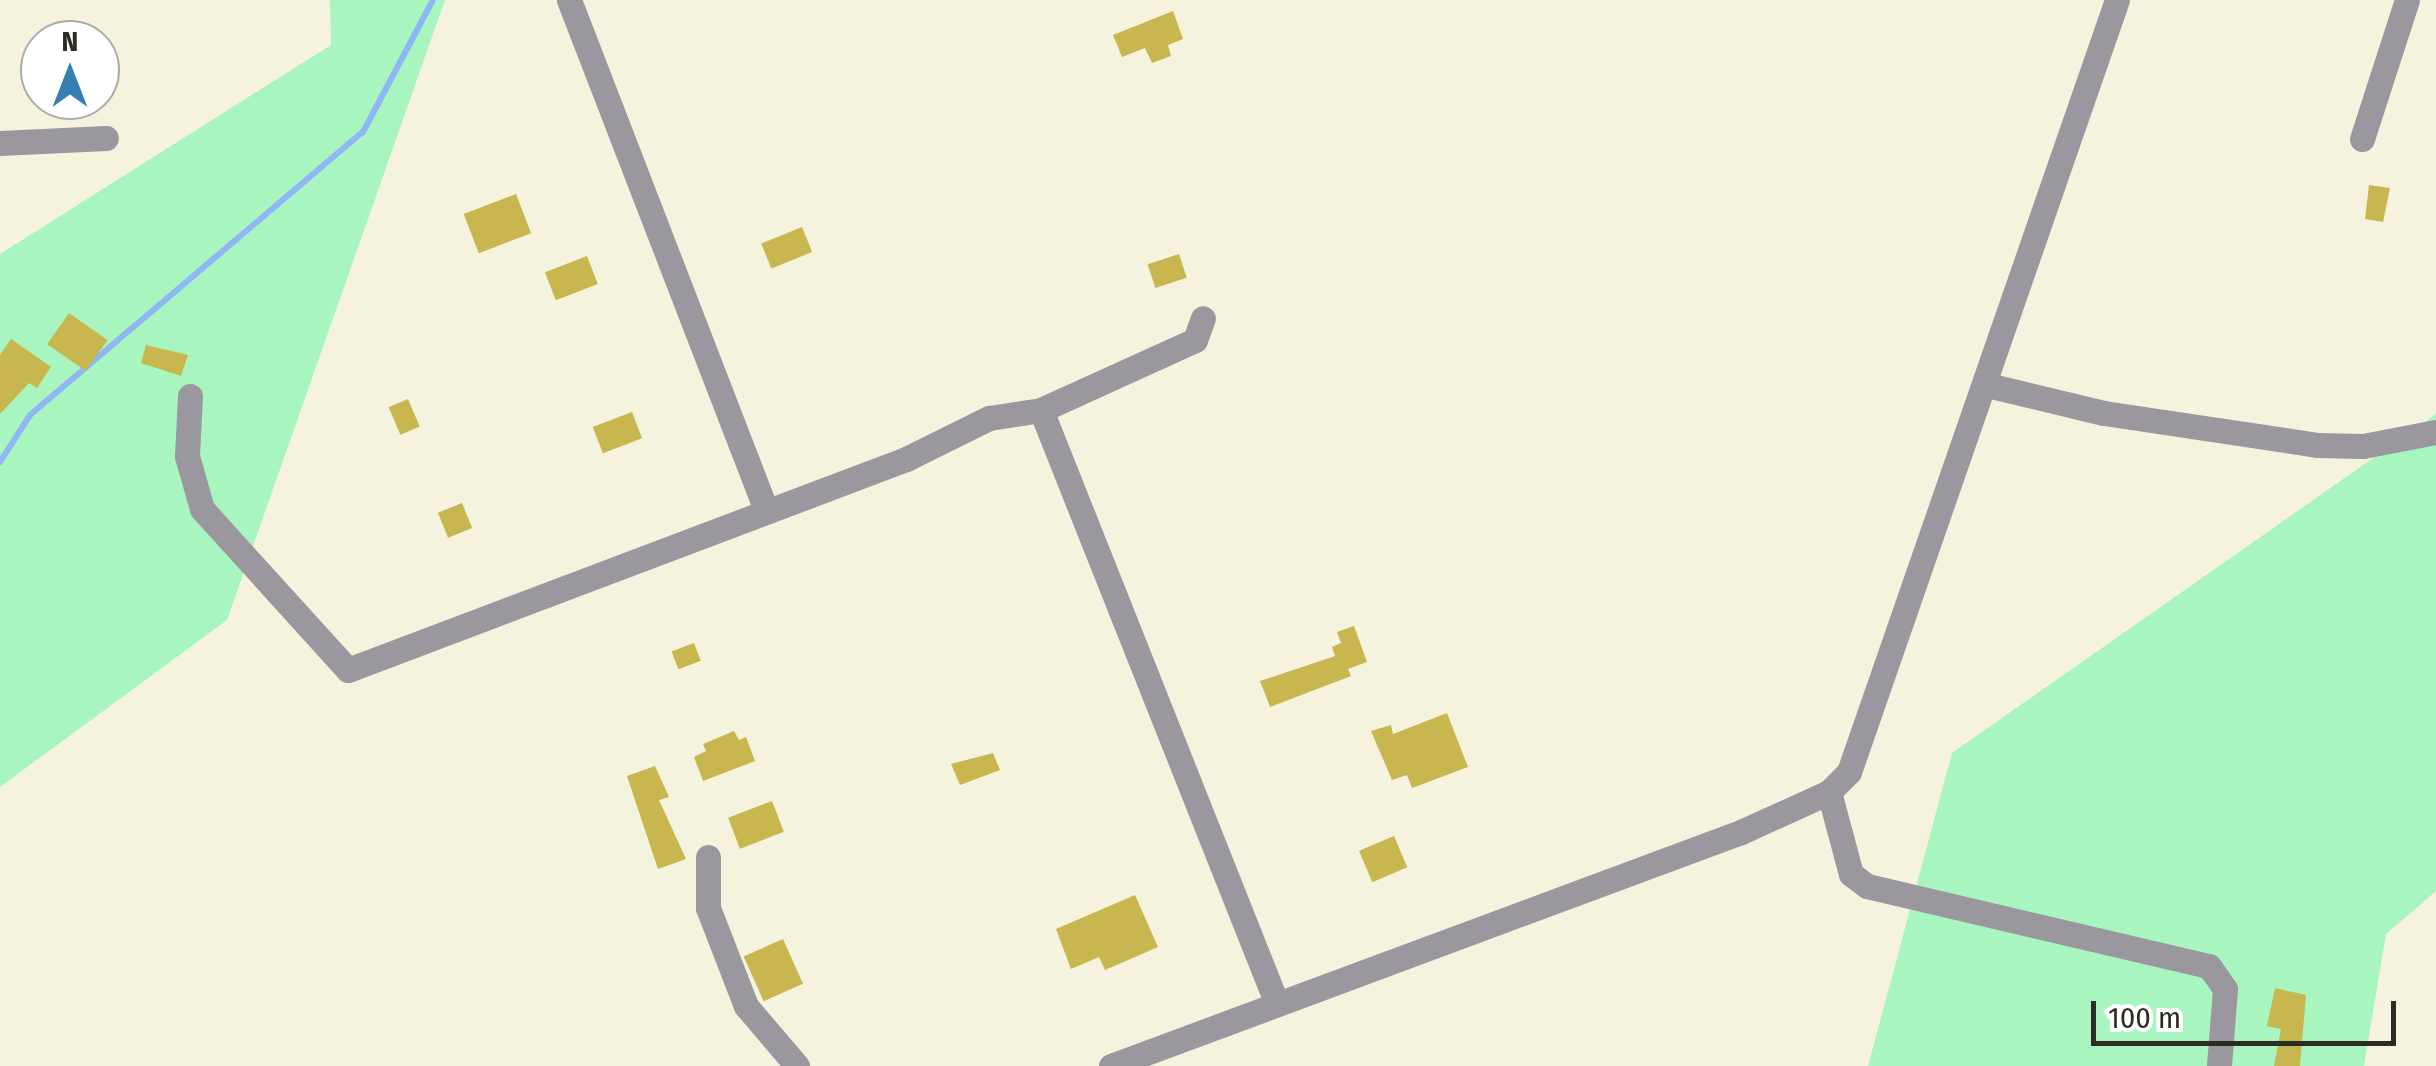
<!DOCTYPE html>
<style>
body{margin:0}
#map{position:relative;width:2436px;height:1066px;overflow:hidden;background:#f5f2de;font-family:"Fira Sans Condensed",sans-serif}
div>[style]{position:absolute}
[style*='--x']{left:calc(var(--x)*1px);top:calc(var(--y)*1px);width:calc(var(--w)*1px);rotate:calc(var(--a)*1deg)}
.green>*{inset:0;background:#a9f5bf}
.stream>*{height:6px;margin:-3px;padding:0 3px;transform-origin:3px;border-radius:3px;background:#8fb6f5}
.building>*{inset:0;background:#c8b74f;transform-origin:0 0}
.minor>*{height:25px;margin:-12.5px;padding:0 12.5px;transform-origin:12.5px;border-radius:12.5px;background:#9a979e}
span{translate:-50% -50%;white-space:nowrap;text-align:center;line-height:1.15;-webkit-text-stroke:9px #fff;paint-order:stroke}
.north{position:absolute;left:20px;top:20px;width:100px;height:100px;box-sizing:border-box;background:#fff;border:2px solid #ababa7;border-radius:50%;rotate:0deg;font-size:28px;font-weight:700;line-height:40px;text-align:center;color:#2d2c24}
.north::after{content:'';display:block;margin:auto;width:35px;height:45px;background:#357fb3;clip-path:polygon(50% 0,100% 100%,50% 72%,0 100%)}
.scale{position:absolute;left:2091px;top:1001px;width:305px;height:45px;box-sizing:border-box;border:5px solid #2d2c24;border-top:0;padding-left:12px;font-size:30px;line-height:35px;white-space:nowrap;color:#2d2c24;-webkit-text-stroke:8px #fff;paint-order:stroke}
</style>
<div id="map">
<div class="green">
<i style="clip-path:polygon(330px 0,445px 0,227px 620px,0 787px,0 254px,331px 45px)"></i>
<i style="clip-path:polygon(2436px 414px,2436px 891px,2386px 934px,2364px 1066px,1868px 1066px,1952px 753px)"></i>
</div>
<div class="stream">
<i style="--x:0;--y:462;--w:56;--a:-57.4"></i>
<i style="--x:30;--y:415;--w:437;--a:-40.4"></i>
<i style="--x:363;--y:132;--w:149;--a:-62.1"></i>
</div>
<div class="building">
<i style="clip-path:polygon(1173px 11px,1183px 39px,1168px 45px,1171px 56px,1152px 63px,1145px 48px,1122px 57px,1113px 35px)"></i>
<i style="clip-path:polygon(2369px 185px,2390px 188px,2383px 222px,2365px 219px)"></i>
<i style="left:516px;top:194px;width:42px;height:56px;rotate:69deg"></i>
<i style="left:802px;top:227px;width:27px;height:44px;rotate:68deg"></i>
<i style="left:1179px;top:254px;width:25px;height:33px;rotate:72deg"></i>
<i style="left:587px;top:256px;width:30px;height:45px;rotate:69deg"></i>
<i style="left:69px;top:313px;width:47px;height:38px;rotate:35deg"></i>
<i style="clip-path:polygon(11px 339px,51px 367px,37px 388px,29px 383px,0 414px,0 355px)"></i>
<i style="clip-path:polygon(146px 345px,188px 355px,181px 376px,141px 363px)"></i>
<i style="left:408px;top:399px;width:30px;height:21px;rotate:67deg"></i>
<i style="left:632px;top:412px;width:28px;height:42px;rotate:69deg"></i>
<i style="left:462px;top:503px;width:27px;height:26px;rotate:68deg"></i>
<i style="clip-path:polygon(1354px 626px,1367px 662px,1348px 669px,1351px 676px,1270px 707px,1260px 681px,1335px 656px,1332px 647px,1341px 643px,1337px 632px)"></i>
<i style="left:694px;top:643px;width:19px;height:24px;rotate:69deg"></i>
<i style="clip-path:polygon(1447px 713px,1468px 767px,1412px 788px,1407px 775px,1392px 780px,1371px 731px,1391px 725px,1393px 734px)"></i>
<i style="clip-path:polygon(734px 731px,739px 740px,746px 737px,755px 761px,703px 781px,694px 757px,706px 751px,703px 744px)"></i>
<i style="clip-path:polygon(993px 753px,1000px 770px,960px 785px,951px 764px)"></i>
<i style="clip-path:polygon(655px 766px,669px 797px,659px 800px,686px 859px,658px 869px,627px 776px)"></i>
<i style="left:772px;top:801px;width:33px;height:47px;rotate:69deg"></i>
<i style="left:1394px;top:836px;width:34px;height:38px;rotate:67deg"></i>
<i style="clip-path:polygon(1135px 895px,1158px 947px,1105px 970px,1099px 957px,1071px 969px,1056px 929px)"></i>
<i style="left:783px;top:939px;width:49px;height:43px;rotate:66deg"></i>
<i style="clip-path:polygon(2275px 988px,2306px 995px,2300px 1066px,2274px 1066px,2281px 1029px,2267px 1026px)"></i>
</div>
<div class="minor">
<i style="--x:569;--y:0;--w:547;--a:68.88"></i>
<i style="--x:2362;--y:139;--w:146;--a:-72.1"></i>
<i style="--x:0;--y:143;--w:106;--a:-2.7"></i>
<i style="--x:1987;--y:385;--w:120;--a:13.5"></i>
<i style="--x:2104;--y:413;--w:215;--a:8.5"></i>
<i style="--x:2317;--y:445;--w:46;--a:1.2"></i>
<i style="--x:2363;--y:446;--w:74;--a:-10.9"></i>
<i style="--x:190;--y:396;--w:60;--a:92.9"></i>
<i style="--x:187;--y:456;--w:55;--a:74.2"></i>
<i style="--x:202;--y:509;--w:217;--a:47.8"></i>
<i style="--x:348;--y:670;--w:597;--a:-20.71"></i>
<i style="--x:906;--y:459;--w:93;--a:-26.3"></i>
<i style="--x:989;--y:418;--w:53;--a:-8.7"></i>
<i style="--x:1041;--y:410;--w:639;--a:68.33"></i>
<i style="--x:1041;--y:410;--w:169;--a:-24.4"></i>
<i style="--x:1195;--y:340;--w:23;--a:-70"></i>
<i style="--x:1829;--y:792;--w:85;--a:75"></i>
<i style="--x:1851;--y:874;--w:20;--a:37"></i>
<i style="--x:1867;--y:886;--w:351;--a:13.2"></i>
<i style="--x:2209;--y:966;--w:28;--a:55"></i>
<i style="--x:2225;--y:989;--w:77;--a:94.5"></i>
<i style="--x:708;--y:857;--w:51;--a:90"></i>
<i style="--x:708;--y:908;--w:105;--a:68.8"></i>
<i style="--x:746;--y:1006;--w:79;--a:49.6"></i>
<i style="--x:1111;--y:1066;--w:672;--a:-20.38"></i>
<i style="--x:1741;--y:832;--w:97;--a:-24.4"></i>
<i style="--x:1829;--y:792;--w:28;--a:-45"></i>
<i style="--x:1849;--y:772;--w:817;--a:-70.86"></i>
</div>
<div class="north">N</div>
<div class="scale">100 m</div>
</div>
